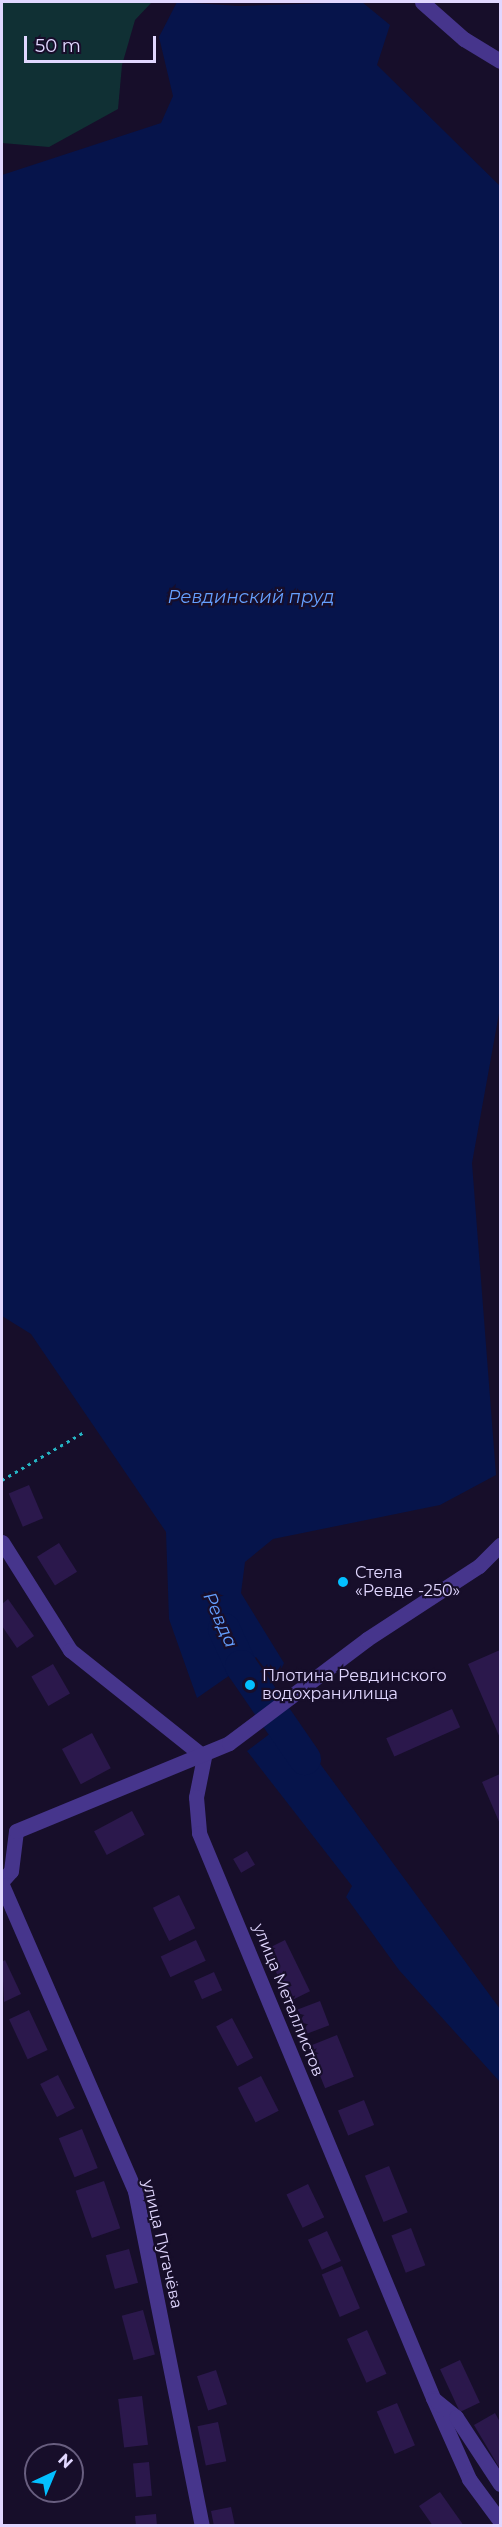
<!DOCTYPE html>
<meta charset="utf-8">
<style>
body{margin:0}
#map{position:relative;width:502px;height:2527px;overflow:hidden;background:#170e2a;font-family:Montserrat,sans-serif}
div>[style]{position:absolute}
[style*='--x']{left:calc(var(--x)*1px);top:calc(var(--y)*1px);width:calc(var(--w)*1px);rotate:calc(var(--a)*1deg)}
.green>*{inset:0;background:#103034}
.water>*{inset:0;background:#06144b}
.river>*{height:32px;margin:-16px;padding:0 16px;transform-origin:16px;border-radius:16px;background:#06144b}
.building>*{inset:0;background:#2b184c;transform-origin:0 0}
.path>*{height:3px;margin-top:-1.5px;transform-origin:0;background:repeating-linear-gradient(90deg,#25b5c4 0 3px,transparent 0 7.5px)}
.minor>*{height:15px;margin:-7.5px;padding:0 7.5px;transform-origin:7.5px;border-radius:7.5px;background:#46358c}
.dots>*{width:16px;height:16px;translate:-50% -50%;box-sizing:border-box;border:3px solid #170e2a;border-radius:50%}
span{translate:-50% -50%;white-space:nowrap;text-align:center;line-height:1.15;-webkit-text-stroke:4.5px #170e2a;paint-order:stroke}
.poi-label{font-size:16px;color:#e1d7ff}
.left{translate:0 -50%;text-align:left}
.street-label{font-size:16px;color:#e1d7ff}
.water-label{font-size:18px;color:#65a0ff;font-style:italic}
.frame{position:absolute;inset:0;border:3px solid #e1d7ff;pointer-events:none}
.north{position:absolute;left:24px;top:2443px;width:60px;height:60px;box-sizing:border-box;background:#170e2a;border:2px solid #685e7f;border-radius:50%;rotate:44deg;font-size:16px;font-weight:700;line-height:24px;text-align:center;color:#e1d7ff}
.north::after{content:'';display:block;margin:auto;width:21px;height:27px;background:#03bfff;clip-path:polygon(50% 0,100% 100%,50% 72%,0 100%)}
.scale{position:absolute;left:24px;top:36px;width:132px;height:27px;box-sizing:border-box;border:3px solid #e1d7ff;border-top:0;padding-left:8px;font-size:18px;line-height:21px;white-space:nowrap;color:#e1d7ff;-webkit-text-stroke:4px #170e2a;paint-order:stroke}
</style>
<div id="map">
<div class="green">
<i style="clip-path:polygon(2px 2px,152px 2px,135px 20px,122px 65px,118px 109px,49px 147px,2px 143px)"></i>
</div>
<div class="water">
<i style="clip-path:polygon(177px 2px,239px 6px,362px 2px,390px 25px,377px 65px,500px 186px,500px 1008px,472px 1163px,496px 1475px,440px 1505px,273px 1539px,245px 1562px,241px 1593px,284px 1663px,275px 1682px,256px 1657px,197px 1698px,169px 1619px,166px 1532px,31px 1334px,2px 1316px,2px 175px,161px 123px,173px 96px,159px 37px)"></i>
<i style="clip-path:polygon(288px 1720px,500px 2009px,500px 2082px,399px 1970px,346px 1897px,352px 1886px,247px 1751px)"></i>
</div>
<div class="river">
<i style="--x:224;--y:1629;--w:41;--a:65.3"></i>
<i style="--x:241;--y:1666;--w:113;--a:55.5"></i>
</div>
<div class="building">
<i style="left:29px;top:1485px;width:36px;height:22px;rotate:67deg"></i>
<i style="left:59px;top:1543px;width:34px;height:26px;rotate:58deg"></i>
<i style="clip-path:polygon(8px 1599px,34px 1636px,17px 1648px,2px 1626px,2px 1604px)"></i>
<i style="clip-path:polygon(500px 1650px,500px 1738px,468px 1664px)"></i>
<i style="left:53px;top:1664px;width:34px;height:25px;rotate:60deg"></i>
<i style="left:452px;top:1709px;width:20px;height:72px;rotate:66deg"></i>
<i style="left:92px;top:1733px;width:40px;height:34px;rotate:62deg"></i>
<i style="clip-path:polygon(500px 1774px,500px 1824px,482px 1782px)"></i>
<i style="left:132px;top:1811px;width:27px;height:43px;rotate:62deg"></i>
<i style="left:247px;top:1851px;width:16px;height:16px;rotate:60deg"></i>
<i style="left:179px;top:1895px;width:37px;height:29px;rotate:64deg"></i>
<i style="left:196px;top:1940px;width:23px;height:39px;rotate:65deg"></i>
<i style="left:285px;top:1940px;width:57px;height:22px;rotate:64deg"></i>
<i style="clip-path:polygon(5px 1960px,21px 1994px,4px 2002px,2px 1962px)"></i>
<i style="left:214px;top:1972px;width:20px;height:22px;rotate:66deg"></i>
<i style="left:320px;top:2001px;width:26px;height:24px;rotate:69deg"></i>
<i style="left:29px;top:2010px;width:44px;height:22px;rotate:65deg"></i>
<i style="left:232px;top:2018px;width:45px;height:18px;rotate:62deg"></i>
<i style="left:337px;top:2035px;width:45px;height:31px;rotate:68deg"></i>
<i style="left:58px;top:2075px;width:37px;height:20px;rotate:63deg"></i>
<i style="left:261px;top:2076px;width:39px;height:26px;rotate:63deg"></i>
<i style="left:364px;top:2100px;width:27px;height:28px;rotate:68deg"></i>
<i style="left:82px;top:2129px;width:42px;height:25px;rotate:68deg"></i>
<i style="left:389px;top:2166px;width:50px;height:26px;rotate:68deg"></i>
<i style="left:104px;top:2181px;width:50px;height:30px;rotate:71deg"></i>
<i style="left:308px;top:2184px;width:37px;height:24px;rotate:64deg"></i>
<i style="left:411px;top:2228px;width:40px;height:21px;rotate:69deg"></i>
<i style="left:327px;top:2231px;width:33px;height:21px;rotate:65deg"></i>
<i style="left:129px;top:2249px;width:35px;height:24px;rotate:75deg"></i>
<i style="left:342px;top:2266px;width:46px;height:22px;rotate:67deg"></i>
<i style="left:143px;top:2310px;width:46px;height:22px;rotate:75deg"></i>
<i style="left:367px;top:2330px;width:48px;height:22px;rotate:66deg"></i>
<i style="left:460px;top:2360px;width:47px;height:22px;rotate:65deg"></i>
<i style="left:216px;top:2370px;width:36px;height:20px;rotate:72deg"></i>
<i style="left:142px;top:2396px;width:49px;height:24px;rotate:83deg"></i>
<i style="left:397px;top:2403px;width:46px;height:22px;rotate:67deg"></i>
<i style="clip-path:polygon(495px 2413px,500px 2422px,500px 2469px,474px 2425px)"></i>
<i style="left:218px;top:2422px;width:40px;height:21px;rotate:78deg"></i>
<i style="left:149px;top:2462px;width:34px;height:16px;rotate:85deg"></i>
<i style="clip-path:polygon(440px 2492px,464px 2526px,433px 2526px,419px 2506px)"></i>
<i style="clip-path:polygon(231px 2507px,235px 2526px,214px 2526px,211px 2511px)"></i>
<i style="clip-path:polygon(156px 2514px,157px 2526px,136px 2526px,135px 2516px)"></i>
</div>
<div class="path">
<i style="--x:2;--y:1480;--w:95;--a:-30.3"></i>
</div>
<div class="minor">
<i style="--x:422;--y:2;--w:56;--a:41.4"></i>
<i style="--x:464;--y:39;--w:42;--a:31.4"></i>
<i style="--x:2;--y:1542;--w:128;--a:57.8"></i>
<i style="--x:70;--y:1650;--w:171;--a:38.6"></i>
<i style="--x:204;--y:1757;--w:41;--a:101.3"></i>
<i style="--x:196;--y:1797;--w:36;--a:85"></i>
<i style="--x:199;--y:1833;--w:612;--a:67.5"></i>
<i style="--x:433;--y:2398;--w:89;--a:66"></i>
<i style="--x:469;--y:2479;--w:52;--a:53.6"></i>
<i style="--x:2;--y:1881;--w:13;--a:-48"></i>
<i style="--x:11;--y:1871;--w:40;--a:-82.9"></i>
<i style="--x:16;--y:1831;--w:230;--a:-22.4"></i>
<i style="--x:229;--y:1743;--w:173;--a:-37"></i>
<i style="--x:367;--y:1639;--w:134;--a:-33.1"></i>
<i style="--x:479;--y:1566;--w:30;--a:-45"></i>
<i style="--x:2;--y:1885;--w:334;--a:66.5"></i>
<i style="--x:135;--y:2191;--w:342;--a:78.7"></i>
<i style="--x:435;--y:2400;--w:27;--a:39"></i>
<i style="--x:456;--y:2417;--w:80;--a:56.7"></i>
</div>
<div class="dots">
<i style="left:343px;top:1582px;background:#03bfff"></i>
<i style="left:250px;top:1685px;background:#03bfff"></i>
</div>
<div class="poi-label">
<span class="left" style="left:355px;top:1582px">Стела<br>«Ревде -250»</span>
<span class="left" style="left:262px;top:1685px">Плотина Ревдинского<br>водохранилища</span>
</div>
<div class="street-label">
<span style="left:288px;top:2000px;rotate:68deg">улица Металлистов</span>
<span style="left:162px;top:2244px;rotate:77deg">улица Пугачёва</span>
</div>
<div class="water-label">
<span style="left:251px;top:597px">Ревдинский пруд</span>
<span style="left:220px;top:1620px;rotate:66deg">Ревда</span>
</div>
<div class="frame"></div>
<div class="north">N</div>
<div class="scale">50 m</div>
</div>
